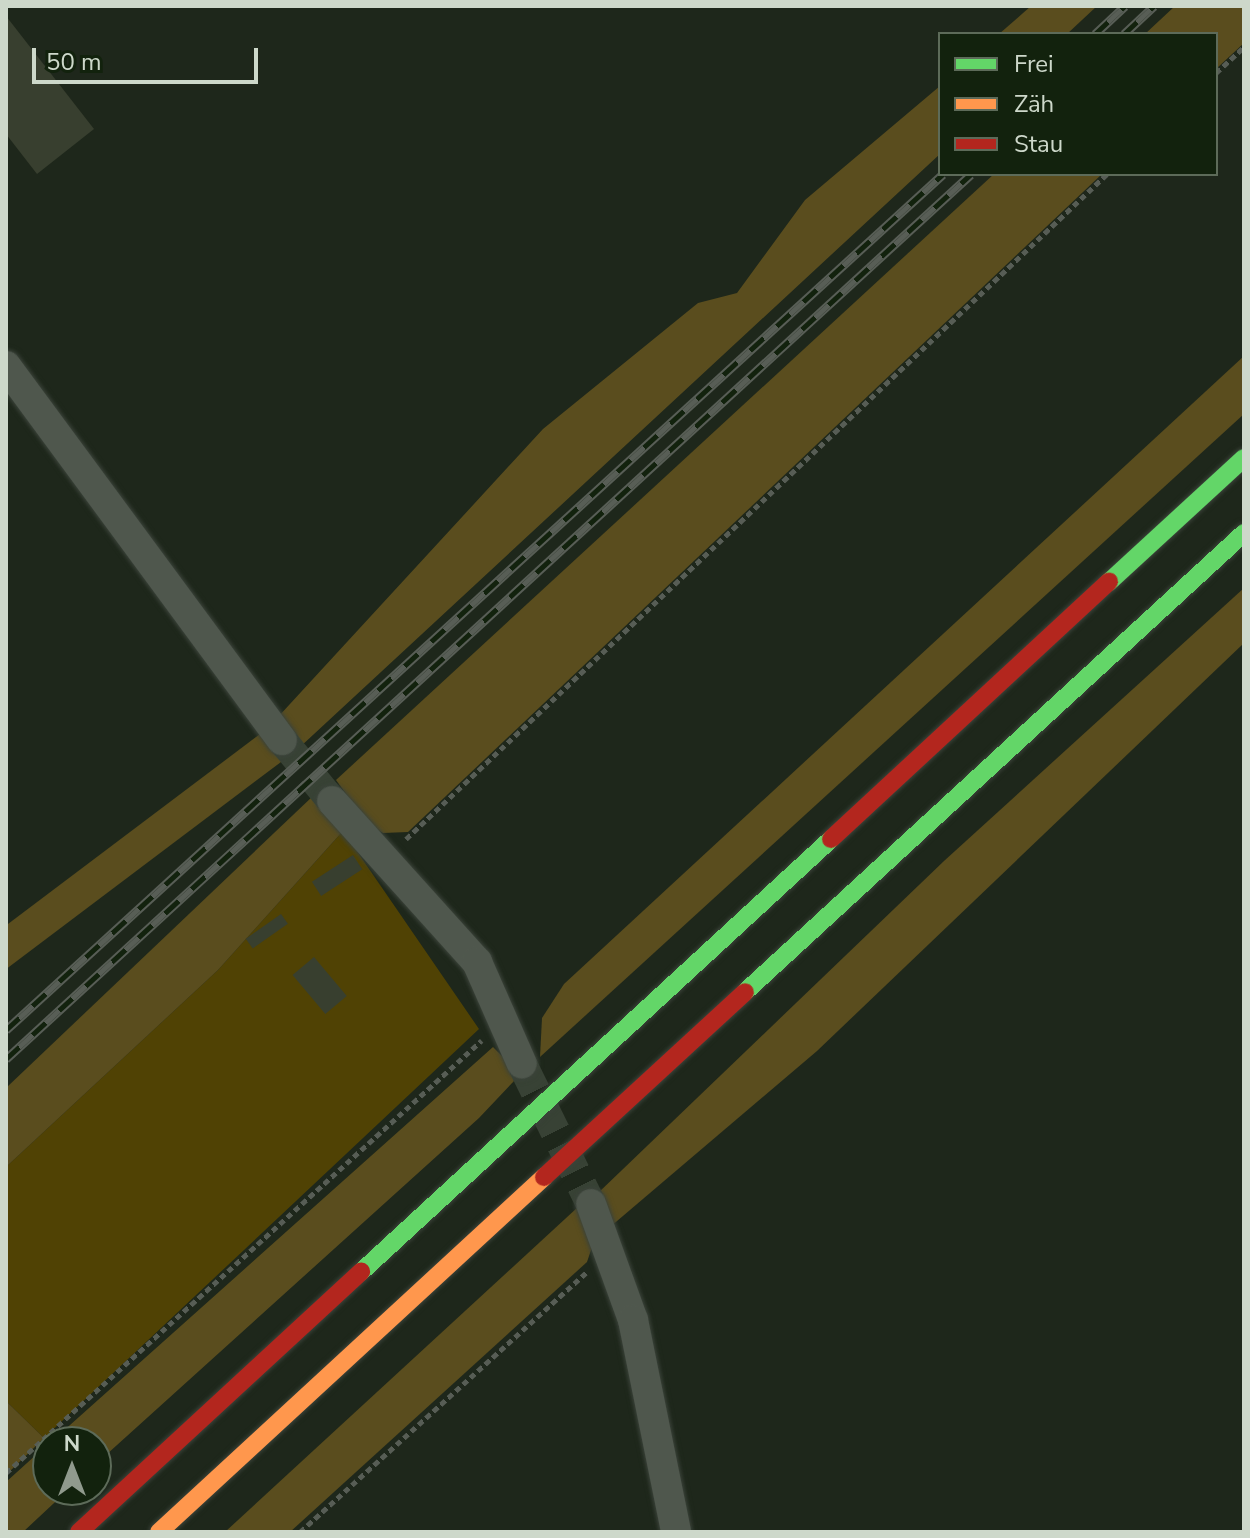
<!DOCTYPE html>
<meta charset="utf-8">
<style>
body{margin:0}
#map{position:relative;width:1250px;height:1538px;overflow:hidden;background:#1e271b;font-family:"Nunito Sans",sans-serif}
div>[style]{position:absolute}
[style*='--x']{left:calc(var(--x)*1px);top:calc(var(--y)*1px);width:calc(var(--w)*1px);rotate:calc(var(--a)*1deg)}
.green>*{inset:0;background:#504204}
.forest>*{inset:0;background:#5a4d1e;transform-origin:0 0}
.building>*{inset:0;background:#383f2f;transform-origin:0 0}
.street-tunnel>*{height:30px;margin-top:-15px;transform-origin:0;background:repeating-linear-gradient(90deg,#384235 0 30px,transparent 0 45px)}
.path>*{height:5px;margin-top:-2.5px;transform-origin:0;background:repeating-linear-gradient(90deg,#575d55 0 6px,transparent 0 10px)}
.roads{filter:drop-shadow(0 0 2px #3b433a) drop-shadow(0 0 2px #3b433a)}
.street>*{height:30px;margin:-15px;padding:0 15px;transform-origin:15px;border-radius:15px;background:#4f574d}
.fast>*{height:18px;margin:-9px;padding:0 9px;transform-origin:9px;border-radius:9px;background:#63d668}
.slow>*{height:18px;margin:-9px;padding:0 9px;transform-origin:9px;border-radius:9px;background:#ff974d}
.jam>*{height:18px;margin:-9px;padding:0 9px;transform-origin:9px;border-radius:9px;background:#b3261e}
.rail>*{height:9px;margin-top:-4.5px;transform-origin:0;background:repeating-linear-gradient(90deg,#12220d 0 18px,#585e56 0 36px);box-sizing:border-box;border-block:2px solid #585e56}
span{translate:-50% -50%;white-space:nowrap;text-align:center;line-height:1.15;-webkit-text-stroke:6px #12220d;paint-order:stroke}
.frame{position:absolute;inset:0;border:8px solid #cdd8ca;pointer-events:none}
.legend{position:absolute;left:938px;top:32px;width:280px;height:144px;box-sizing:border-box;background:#12220d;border:2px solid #5d6b59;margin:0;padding:10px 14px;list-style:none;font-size:24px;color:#cdd8ca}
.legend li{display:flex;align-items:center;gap:16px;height:40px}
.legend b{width:40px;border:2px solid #5d6b59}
.north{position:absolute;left:32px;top:1426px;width:80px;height:80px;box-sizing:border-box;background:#12220d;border:2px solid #5d6b59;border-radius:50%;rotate:0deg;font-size:22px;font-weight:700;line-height:32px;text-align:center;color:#cdd8ca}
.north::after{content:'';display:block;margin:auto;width:28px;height:36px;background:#909a8d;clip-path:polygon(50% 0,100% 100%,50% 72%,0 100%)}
.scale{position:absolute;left:32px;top:48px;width:226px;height:36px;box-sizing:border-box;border:4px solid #cdd8ca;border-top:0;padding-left:10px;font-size:24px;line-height:28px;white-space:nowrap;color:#cdd8ca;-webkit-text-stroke:6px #12220d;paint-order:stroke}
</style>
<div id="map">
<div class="green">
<i style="clip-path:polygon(343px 831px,479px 1029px,44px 1438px,6px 1401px,6px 1167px,218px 970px)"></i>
</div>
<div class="forest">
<i style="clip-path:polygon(1031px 6px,1097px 6px,1067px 34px,999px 34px)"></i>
<i style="clip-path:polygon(1175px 6px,1244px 6px,1244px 43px,1216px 69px,1216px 34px,1145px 34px)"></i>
<i style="clip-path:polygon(940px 86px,940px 154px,300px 747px,278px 717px,543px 429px,698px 303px,737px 293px,805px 200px)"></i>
<i style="clip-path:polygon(994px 174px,1102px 174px,408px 832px,383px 833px,368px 824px,336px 780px)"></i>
<i style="clip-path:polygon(1244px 356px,1244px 414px,540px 1057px,542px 1018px,564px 984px)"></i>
<i style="clip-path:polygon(1244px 588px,1244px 643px,817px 1051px,610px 1227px,597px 1194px,944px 861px)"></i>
<i style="left:264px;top:731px;width:35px;height:352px;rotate:53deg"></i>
<i style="clip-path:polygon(313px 796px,343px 831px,218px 970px,6px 1167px,6px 1088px)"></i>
<i style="clip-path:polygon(493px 1047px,510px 1064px,514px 1081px,479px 1118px,96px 1464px,96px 1442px,51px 1442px)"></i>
<i style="clip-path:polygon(578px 1207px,593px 1244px,587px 1262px,290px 1532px,225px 1532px)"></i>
<i style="clip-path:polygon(6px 1401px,44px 1438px,6px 1475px)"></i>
<i style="clip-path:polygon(48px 1444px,48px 1490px,68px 1490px,23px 1532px,6px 1532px,6px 1482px)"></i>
</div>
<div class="building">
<i style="clip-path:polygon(6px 16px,94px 129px,37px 174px,6px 134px)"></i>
<i style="left:353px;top:855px;width:17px;height:49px;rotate:57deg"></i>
<i style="left:281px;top:914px;width:12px;height:43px;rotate:55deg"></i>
<i style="left:314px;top:957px;width:51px;height:28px;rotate:50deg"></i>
</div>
<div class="street-tunnel">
<i style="--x:282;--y:740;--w:79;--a:50.7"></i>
<i style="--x:522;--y:1064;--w:156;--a:63.8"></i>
</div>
<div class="path">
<i style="--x:1216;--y:73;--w:38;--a:-43"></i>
<i style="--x:406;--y:839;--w:966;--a:-43.49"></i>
<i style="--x:6;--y:1473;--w:643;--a:-42.29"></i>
<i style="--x:300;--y:1532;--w:387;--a:-42.2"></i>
</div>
<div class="roads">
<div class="street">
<i style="--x:6;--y:366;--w:465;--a:53.6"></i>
<i style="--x:332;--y:801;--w:217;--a:48"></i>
<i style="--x:477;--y:962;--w:111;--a:66.2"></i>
<i style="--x:591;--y:1204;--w:123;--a:70.1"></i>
<i style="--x:633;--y:1320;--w:216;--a:78.5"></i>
</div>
<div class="fast">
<i style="--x:1109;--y:582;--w:183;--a:-42.6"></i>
<i style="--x:745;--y:992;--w:678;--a:-42.61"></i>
<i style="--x:361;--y:1272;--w:639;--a:-42.65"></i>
</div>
<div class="slow">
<i style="--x:159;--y:1532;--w:524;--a:-42.68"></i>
</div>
<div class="jam">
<i style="--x:831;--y:839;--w:379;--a:-42.8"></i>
<i style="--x:544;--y:1177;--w:273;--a:-42.6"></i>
<i style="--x:79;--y:1532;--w:384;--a:-42.7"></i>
</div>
</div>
<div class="rail">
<i style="--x:1095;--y:34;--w:41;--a:-43"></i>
<i style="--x:1124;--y:34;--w:41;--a:-43"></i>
<i style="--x:6;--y:1030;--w:1269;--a:-42.41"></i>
<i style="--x:6;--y:1059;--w:1309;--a:-42.52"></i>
</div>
<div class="frame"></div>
<ul class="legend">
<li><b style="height:10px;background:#63d668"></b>Frei</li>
<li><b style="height:10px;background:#ff974d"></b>Zäh</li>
<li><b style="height:10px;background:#b3261e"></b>Stau</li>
</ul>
<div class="north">N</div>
<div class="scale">50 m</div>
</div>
